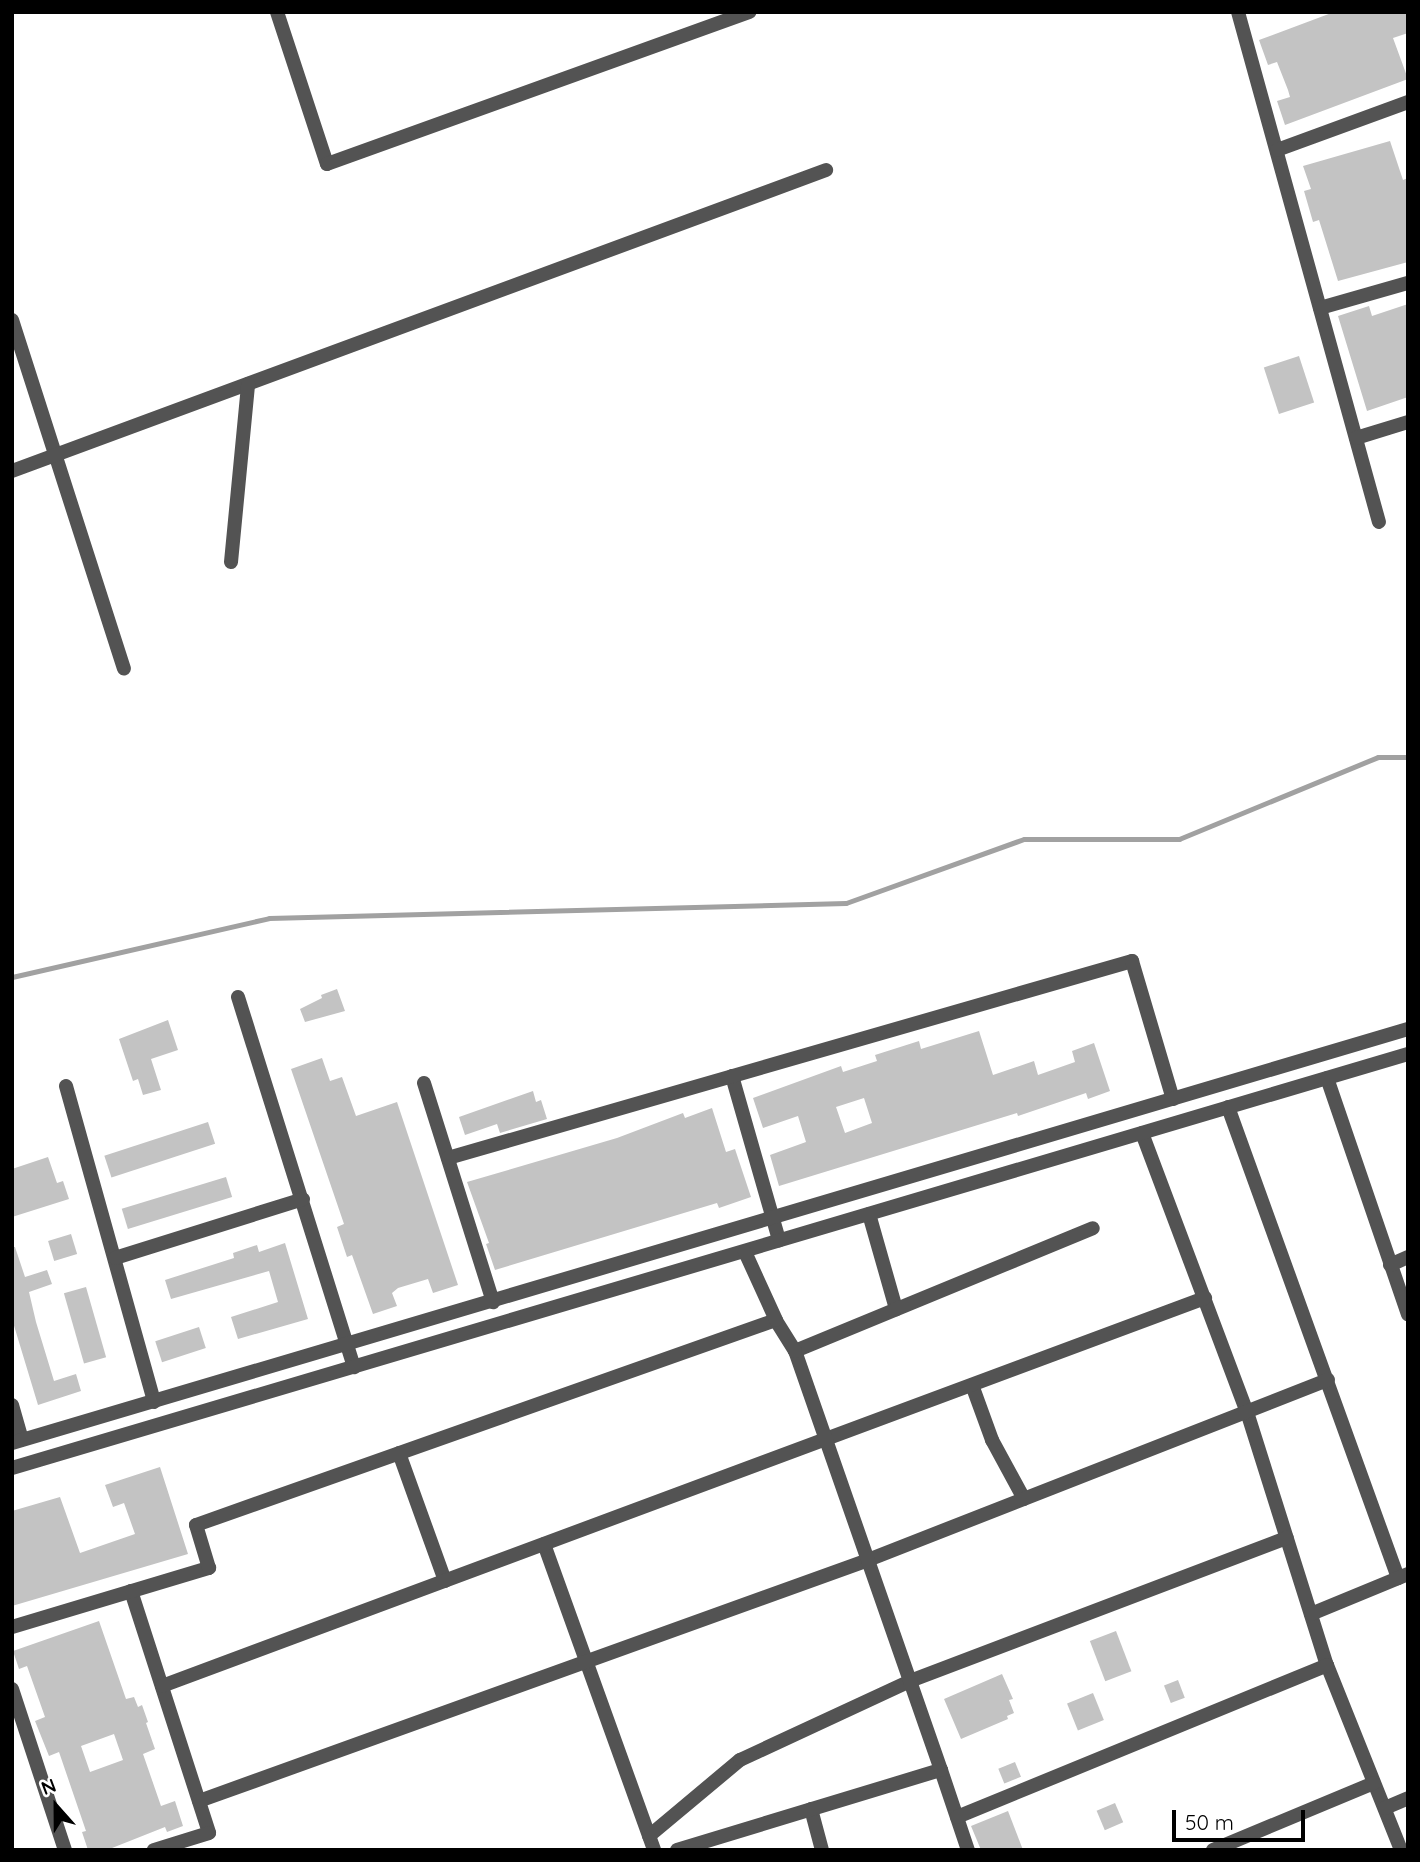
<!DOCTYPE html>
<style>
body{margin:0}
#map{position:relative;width:1420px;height:1862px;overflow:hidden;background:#fff;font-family:Quicksand,sans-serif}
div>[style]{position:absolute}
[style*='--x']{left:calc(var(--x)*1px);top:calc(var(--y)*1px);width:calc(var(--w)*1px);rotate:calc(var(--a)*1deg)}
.stream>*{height:5px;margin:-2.5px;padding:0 2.5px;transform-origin:2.5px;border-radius:2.5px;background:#a1a1a1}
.building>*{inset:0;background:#c3c3c3;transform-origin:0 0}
.minor>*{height:14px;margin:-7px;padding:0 7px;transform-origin:7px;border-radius:7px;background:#535353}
.tertiary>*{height:14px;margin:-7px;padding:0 7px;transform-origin:7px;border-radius:7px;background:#535353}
span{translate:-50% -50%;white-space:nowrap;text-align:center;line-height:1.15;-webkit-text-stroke:7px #fff;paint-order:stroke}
.frame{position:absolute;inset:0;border:14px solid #000;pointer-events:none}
.north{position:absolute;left:21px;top:1771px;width:70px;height:70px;-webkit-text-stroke:5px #fff;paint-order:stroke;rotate:339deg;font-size:19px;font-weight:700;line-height:28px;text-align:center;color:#000}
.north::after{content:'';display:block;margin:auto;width:24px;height:32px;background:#000;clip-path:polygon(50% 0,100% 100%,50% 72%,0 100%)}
.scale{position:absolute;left:1172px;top:1810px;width:133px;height:32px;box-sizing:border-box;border:4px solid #000;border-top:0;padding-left:9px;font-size:21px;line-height:24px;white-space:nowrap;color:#000;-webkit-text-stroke:5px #fff;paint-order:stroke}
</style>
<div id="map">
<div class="stream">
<i style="--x:12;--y:977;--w:264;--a:-12.9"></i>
<i style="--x:269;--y:918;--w:577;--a:-1.49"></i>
<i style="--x:846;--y:903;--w:189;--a:-19.8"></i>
<i style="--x:1024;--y:839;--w:155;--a:0"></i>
<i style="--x:1179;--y:839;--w:215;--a:-22.4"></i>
<i style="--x:1378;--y:757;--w:30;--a:0"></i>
</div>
<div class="building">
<i style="clip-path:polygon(1334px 12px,1408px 12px,1408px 33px,1393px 38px,1408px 79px,1285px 125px,1277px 101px,1290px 97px,1288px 90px,1277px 62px,1268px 65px,1259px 40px)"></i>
<i style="clip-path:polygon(1390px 141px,1403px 180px,1408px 178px,1408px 262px,1338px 281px,1319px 220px,1313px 222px,1304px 191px,1311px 189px,1303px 166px)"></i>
<i style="clip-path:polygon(1408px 304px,1408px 397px,1367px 411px,1338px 316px,1369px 306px,1372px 316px)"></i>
<i style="left:1299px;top:356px;width:49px;height:37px;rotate:72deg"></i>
<i style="clip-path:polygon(337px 989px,345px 1011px,305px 1022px,300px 1009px,322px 998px,321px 995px)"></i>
<i style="clip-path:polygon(168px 1020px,178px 1050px,151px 1059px,161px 1090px,143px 1095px,138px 1079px,133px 1081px,119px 1039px)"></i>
<i style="clip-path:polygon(evenodd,979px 1031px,993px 1075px,1034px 1061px,1038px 1075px,1075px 1062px,1072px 1051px,1094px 1043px,1110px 1091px,1088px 1099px,1086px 1093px,1018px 1116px,1017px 1113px,779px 1186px,770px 1155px,806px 1142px,798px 1116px,763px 1128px,753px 1098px,841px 1066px,843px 1072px,877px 1061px,875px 1055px,919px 1041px,921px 1049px,979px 1031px,864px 1098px,872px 1123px,845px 1133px,836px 1107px,864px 1098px)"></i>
<i style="clip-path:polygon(322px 1058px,330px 1081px,342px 1077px,356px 1116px,397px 1102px,458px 1285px,433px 1293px,428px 1279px,398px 1288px,392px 1293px,397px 1306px,373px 1314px,352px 1255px,347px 1257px,337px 1227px,344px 1224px,291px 1069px)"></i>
<i style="clip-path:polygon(533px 1091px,536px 1102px,541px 1100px,547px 1119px,500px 1133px,497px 1124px,465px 1135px,459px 1117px)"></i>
<i style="clip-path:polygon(712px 1108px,726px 1152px,735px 1149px,751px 1197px,719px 1208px,717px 1203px,495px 1270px,486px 1244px,489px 1243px,467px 1182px,617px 1138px,683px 1113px,685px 1118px)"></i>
<i style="left:208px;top:1122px;width:23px;height:109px;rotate:72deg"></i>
<i style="clip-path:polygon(48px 1157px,57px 1183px,63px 1181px,69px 1199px,12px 1217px,12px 1169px)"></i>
<i style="left:226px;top:1177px;width:21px;height:109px;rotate:73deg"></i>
<i style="left:71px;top:1234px;width:21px;height:24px;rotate:73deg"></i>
<i style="clip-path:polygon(285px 1243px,308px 1319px,238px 1339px,231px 1317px,278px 1302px,269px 1271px,171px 1299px,165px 1280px,234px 1258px,233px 1253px,257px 1245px,259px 1252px)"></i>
<i style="clip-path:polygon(12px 1247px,15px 1247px,25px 1277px,47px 1270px,52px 1284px,29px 1292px,36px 1322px,54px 1381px,76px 1374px,81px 1391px,38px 1405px,12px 1319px)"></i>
<i style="left:86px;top:1287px;width:73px;height:23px;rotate:74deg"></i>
<i style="left:199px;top:1327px;width:22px;height:46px;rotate:72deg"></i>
<i style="clip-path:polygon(160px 1467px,188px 1554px,12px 1606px,12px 1511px,60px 1497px,80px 1553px,135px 1534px,124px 1503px,113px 1507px,105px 1485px)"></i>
<i style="clip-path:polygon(evenodd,99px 1621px,126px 1699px,134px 1697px,138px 1707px,142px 1705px,148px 1722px,146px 1723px,155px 1749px,143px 1754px,161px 1806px,175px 1801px,183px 1826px,167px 1832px,165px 1827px,107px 1850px,88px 1850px,82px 1832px,86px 1831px,59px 1752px,49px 1756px,35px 1721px,45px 1717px,27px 1666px,19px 1669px,13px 1651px,99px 1621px,114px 1734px,123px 1760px,90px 1772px,81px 1746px,114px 1734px)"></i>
<i style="left:1116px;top:1631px;width:43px;height:28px;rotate:69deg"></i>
<i style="clip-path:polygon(1002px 1674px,1013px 1699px,1009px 1700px,1014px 1713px,1007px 1716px,1008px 1719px,961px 1739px,944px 1699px)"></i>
<i style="left:1178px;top:1680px;width:19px;height:15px;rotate:69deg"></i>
<i style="left:1093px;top:1693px;width:29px;height:28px;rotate:68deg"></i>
<i style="left:1015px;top:1762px;width:16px;height:18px;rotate:68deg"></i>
<i style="left:1115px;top:1803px;width:21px;height:20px;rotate:67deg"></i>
<i style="clip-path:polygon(1008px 1811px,1023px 1850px,981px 1850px,971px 1826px)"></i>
</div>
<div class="minor">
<i style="--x:277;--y:12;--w:160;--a:71.8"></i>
<i style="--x:327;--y:164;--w:449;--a:-19.8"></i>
<i style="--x:1238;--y:12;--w:529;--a:74.55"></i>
<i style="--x:1277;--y:150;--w:140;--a:-20.1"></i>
<i style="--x:1320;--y:308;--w:91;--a:-15.9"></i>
<i style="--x:12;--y:320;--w:366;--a:72.2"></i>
<i style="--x:1356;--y:438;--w:54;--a:-17.1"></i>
<i style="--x:12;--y:471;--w:868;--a:-20.29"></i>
<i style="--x:231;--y:562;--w:179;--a:-84.5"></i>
<i style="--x:238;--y:997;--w:388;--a:72.6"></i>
<i style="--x:732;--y:1076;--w:171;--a:74"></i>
<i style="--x:1327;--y:1078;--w:250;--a:71.1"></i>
<i style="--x:424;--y:1083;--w:230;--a:72.5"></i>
<i style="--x:66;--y:1086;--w:328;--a:74.4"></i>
<i style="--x:1228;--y:1107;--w:501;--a:70.15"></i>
<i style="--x:1142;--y:1133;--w:298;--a:69.4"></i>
<i style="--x:1247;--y:1412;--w:265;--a:72.5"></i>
<i style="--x:1327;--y:1665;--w:199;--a:68.2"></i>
<i style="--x:448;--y:1158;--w:712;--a:-16.07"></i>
<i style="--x:1132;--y:961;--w:144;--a:73.5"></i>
<i style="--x:869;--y:1214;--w:99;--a:74.1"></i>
<i style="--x:115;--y:1258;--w:197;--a:-17.4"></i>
<i style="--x:1390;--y:1265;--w:20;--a:-24"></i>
<i style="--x:795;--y:1351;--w:322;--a:-22.4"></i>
<i style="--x:972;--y:1385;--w:59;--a:70"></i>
<i style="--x:992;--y:1440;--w:67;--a:61.5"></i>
<i style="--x:12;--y:1405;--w:36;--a:74"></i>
<i style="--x:399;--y:1453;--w:136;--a:70.2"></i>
<i style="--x:544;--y:1544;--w:325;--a:70.2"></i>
<i style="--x:131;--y:1591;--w:254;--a:72.1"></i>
<i style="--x:209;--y:1833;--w:58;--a:162.8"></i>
<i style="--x:1311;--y:1614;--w:105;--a:-22.4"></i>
<i style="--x:12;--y:1627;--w:206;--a:-16.7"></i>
<i style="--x:209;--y:1568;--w:45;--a:-106.8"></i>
<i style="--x:196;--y:1525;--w:615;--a:-19.47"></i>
<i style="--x:162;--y:1686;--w:1113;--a:-20.41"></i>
<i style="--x:12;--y:1689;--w:169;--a:71.8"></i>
<i style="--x:941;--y:1770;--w:84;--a:71.4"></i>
<i style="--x:199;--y:1801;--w:711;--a:-19.81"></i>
<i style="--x:868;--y:1560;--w:494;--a:-21.4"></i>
<i style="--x:1385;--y:1808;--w:25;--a:-23"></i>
<i style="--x:811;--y:1809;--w:42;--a:75"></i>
<i style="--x:957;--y:1817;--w:400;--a:-22.3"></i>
<i style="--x:649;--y:1836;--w:119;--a:-39.9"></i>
<i style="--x:740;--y:1760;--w:187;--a:-24.9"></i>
<i style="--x:910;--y:1681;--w:403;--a:-20.8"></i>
<i style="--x:1213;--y:1850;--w:174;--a:-22.6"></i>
</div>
<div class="tertiary">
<i style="--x:12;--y:1443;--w:1456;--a:-16.52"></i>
<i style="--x:12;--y:1468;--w:1456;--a:-16.52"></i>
<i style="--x:677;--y:1850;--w:276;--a:-16.9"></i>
<i style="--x:941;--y:1770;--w:444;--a:-109.2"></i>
<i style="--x:795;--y:1351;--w:36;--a:-122"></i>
<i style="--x:776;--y:1320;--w:75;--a:-114.5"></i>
</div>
<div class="frame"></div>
<div class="north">N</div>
<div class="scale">50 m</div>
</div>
